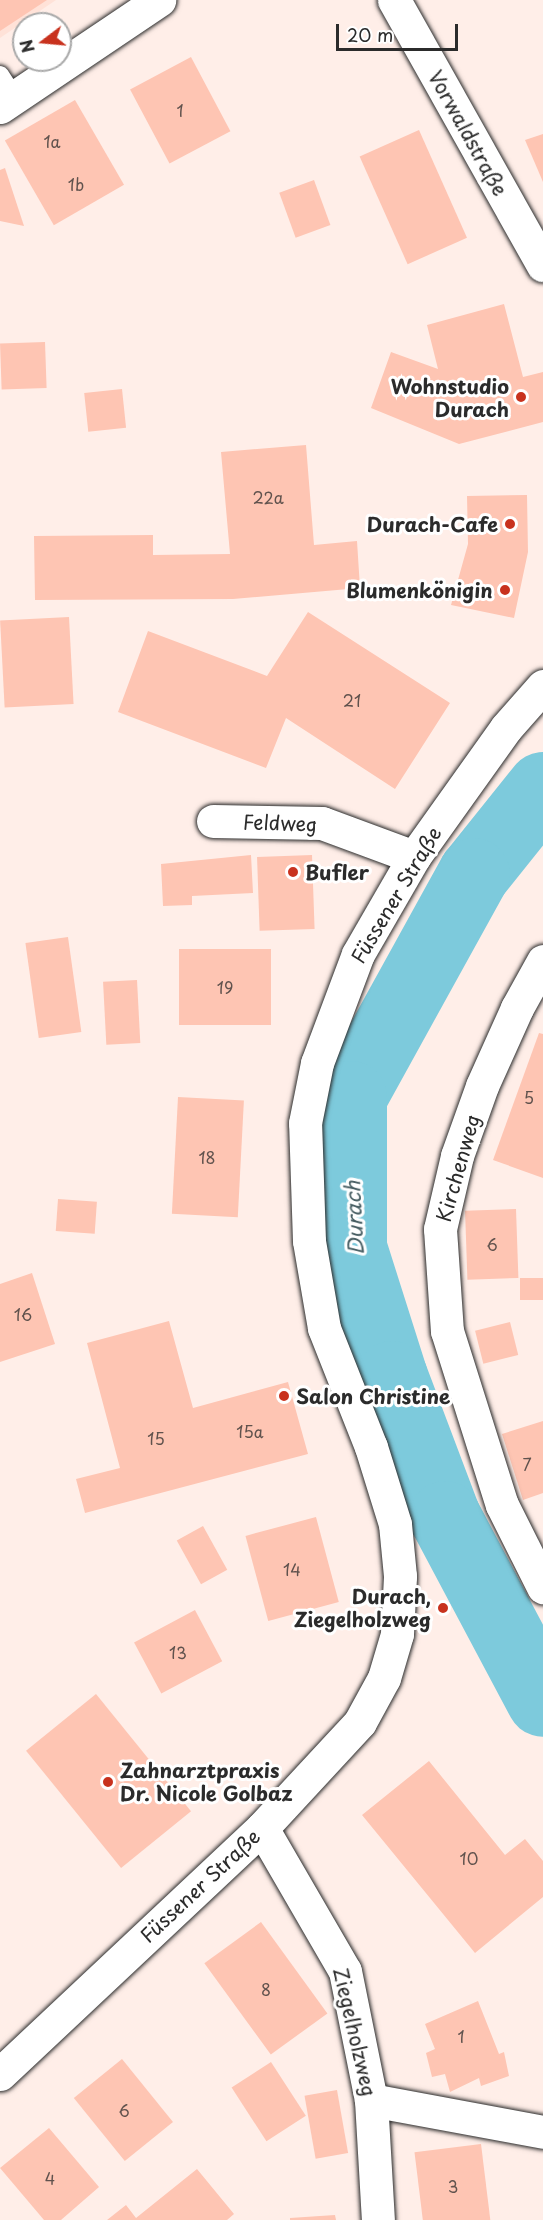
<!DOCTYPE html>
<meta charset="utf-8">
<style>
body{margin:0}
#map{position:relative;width:543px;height:2220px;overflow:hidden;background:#ffeee8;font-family:"Playpen Sans",sans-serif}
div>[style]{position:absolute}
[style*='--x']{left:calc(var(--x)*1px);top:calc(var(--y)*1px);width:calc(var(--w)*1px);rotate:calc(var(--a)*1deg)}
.built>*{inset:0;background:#ffe2d8}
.river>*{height:72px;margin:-36px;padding:0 36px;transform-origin:36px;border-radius:36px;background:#7dcadc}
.building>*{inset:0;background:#fec5b3;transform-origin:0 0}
.roads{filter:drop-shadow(0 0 2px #2b2b2b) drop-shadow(0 0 2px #2b2b2b)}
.service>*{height:18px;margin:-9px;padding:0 9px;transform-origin:9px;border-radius:9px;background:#fff}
.minor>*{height:33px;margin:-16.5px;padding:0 16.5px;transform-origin:16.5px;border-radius:16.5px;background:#fff}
.secondary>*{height:33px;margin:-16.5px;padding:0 16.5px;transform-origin:16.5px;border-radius:16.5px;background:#fff}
.dots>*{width:16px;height:16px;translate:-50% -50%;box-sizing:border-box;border:3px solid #fff;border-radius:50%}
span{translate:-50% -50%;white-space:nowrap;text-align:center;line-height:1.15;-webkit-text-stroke:6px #fff;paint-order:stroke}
.number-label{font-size:16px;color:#60524d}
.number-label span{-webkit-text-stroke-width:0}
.street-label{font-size:20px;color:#2b2b2b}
.poi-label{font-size:20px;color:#2b2b2b;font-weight:700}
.right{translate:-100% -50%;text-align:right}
.left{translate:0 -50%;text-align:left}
.water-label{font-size:21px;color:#445b60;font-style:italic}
.north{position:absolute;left:12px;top:12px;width:60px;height:60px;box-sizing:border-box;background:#fff;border:2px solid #aaa;border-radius:50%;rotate:254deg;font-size:16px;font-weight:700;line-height:24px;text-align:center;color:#2b2b2b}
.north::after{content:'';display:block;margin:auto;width:21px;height:27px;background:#c8321e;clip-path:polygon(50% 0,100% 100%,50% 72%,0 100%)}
.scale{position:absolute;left:336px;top:24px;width:122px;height:27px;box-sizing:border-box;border:3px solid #2b2b2b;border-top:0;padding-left:8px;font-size:18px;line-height:21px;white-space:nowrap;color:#2b2b2b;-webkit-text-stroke:4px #fff;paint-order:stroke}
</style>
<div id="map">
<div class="built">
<i style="clip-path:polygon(0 0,56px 0,0 38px)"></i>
</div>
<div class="river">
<i style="--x:543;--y:788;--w:110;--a:128.7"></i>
<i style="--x:474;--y:874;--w:255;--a:118.9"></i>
<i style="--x:351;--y:1097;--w:151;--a:90"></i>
<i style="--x:351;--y:1248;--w:135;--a:72.4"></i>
<i style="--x:392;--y:1377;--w:150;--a:69.3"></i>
<i style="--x:445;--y:1517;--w:208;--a:62"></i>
</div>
<div class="building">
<i style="clip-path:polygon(0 0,47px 0,0 31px)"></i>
<i style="left:191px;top:57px;width:84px;height:69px;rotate:62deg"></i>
<i style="left:75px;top:100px;width:98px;height:81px;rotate:60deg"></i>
<i style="left:419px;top:130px;width:118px;height:65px;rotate:66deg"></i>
<i style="clip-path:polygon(543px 134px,543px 182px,525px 140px)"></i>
<i style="clip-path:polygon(5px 168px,24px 226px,0 221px,0 170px)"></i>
<i style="left:314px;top:180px;width:48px;height:37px;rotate:70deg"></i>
<i style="clip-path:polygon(504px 304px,523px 377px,543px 372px,543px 422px,459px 444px,371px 408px,391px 352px,438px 369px,427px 325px)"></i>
<i style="left:45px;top:342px;width:46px;height:45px;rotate:88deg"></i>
<i style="left:122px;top:389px;width:39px;height:38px;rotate:84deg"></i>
<i style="clip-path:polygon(306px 445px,314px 545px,357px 541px,360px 588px,233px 599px,35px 600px,34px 536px,153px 535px,153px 555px,230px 554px,221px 452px)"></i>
<i style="clip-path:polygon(527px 495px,528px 552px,514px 618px,451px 605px,468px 544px,467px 496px)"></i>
<i style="clip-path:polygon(308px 612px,450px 703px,395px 789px,286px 718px,266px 768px,118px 712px,148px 631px,267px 676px)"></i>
<i style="left:69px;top:617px;width:87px;height:69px;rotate:87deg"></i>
<i style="clip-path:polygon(251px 855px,253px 893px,192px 896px,192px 905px,163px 906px,161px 864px)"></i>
<i style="left:312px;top:855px;width:74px;height:55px;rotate:88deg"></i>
<i style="left:68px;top:937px;width:96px;height:43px;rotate:82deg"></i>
<i style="left:179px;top:949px;width:92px;height:76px"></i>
<i style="left:137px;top:980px;width:63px;height:34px;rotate:87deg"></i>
<i style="clip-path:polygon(539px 1033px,543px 1034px,543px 1178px,493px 1160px)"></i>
<i style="left:178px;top:1097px;width:66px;height:117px;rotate:3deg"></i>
<i style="left:58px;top:1199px;width:39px;height:32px;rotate:4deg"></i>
<i style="left:516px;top:1209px;width:69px;height:51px;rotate:88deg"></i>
<i style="clip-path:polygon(32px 1273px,55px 1344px,0 1362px,0 1284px)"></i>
<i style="left:543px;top:1278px;width:22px;height:23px;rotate:90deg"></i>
<i style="clip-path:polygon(169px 1321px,193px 1408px,288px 1382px,308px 1454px,85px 1513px,76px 1479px,120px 1468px,87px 1343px)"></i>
<i style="left:510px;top:1322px;width:34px;height:36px;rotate:76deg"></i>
<i style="clip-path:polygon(543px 1421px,543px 1493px,523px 1500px,502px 1434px)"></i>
<i style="left:316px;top:1517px;width:88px;height:73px;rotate:75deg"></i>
<i style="left:203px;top:1526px;width:50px;height:30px;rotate:61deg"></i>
<i style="left:195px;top:1610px;width:58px;height:69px;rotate:62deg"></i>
<i style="left:96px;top:1694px;width:151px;height:90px;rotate:51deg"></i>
<i style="clip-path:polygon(429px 1761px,505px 1855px,525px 1839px,543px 1861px,543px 1897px,475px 1953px,362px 1815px)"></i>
<i style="left:261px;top:1922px;width:113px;height:70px;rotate:54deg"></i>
<i style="clip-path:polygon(478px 2001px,499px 2054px,504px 2052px,509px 2076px,481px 2086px,479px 2078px,450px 2092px,445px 2074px,432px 2077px,426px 2053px,435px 2049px,425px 2024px)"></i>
<i style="left:122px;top:2059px;width:81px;height:62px;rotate:51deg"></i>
<i style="left:271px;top:2062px;width:64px;height:47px;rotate:57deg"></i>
<i style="left:337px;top:2090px;width:64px;height:33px;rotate:80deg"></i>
<i style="clip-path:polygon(49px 2128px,99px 2187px,61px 2220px,44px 2220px,0 2168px)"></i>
<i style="left:481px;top:2144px;width:77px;height:67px;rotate:83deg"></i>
<i style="clip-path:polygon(197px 2169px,234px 2214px,227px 2220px,107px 2220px,126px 2205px,136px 2218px)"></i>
<i style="clip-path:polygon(335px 2215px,336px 2220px,290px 2220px,290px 2218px)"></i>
</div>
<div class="roads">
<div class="service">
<i style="--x:0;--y:75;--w:27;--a:57"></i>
</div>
<div class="minor">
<i style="--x:394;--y:0;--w:304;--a:60.7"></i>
<i style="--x:0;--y:107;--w:192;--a:-33.9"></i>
<i style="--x:213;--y:821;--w:109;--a:1.1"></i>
<i style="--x:322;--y:823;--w:98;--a:20.3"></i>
<i style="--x:543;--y:961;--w:54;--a:119"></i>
<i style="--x:517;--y:1008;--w:85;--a:114.2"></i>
<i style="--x:482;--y:1086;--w:74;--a:109.7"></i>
<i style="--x:457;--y:1156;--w:75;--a:103.1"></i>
<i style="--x:440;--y:1229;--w:102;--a:86.1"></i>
<i style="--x:447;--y:1331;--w:182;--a:72.5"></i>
<i style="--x:502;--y:1505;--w:92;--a:63.4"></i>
<i style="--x:262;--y:1828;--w:165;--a:59.9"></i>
<i style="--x:345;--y:1971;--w:132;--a:78.6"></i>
<i style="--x:371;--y:2100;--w:120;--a:86.7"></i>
<i style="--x:371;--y:2100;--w:175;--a:10.5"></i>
</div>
<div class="secondary">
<i style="--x:0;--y:2074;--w:359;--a:-43.2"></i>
<i style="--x:262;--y:1828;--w:144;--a:-47.2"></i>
<i style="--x:360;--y:1722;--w:50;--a:-61.4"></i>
<i style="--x:384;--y:1678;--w:46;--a:-73.5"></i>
<i style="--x:397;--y:1634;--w:58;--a:-87"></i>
<i style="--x:400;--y:1576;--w:52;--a:-95.5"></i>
<i style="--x:395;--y:1524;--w:81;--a:-107.3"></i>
<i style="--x:371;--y:1447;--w:128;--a:-111.6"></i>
<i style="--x:324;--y:1328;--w:88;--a:-99.8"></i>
<i style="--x:309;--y:1241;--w:118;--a:-91.9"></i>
<i style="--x:305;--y:1123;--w:61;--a:-78.7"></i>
<i style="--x:317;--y:1063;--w:116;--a:-69.4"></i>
<i style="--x:358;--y:954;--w:112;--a:-60"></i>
<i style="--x:414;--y:857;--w:158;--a:-54.5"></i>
<i style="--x:506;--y:728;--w:56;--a:-48.6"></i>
</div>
</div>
<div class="dots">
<i style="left:521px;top:397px;background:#c8321e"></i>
<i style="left:510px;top:524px;background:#c8321e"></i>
<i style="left:505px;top:590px;background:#c8321e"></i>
<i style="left:293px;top:872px;background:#c8321e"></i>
<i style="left:284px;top:1396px;background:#c8321e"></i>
<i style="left:443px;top:1608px;background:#c8321e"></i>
<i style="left:108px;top:1782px;background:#c8321e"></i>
</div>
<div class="number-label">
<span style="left:180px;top:110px">1</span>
<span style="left:52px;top:141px">1a</span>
<span style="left:76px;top:184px">1b</span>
<span style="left:268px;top:497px">22a</span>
<span style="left:352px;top:700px">21</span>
<span style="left:225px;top:987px">19</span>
<span style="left:529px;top:1097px">5</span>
<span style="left:207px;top:1157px">18</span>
<span style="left:492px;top:1244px">6</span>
<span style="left:23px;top:1314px">16</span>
<span style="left:250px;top:1431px">15a</span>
<span style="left:156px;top:1438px">15</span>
<span style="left:527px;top:1464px">7</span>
<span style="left:292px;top:1569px">14</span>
<span style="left:178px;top:1652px">13</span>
<span style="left:469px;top:1858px">10</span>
<span style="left:266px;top:1989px">8</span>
<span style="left:461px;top:2036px">1</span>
<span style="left:124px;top:2110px">6</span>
<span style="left:50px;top:2178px">4</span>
<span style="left:453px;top:2186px">3</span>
</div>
<div class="street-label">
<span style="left:468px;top:133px;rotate:61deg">Vorwaldstraße</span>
<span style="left:280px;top:823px;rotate:2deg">Feldweg</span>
<span style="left:396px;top:895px;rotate:-59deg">Füssener Straße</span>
<span style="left:458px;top:1168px;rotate:-74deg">Kirchenweg</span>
<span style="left:200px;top:1886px;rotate:-43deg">Füssener Straße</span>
<span style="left:355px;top:2032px;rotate:77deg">Ziegelholzweg</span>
</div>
<div class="poi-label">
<span class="right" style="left:509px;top:398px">Wohnstudio<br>Durach</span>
<span class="right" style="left:498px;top:524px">Durach-Cafe</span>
<span class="right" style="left:493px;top:590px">Blumenkönigin</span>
<span class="left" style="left:305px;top:872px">Bufler</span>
<span class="left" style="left:296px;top:1396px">Salon Christine</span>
<span class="right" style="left:431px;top:1608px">Durach,<br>Ziegelholzweg</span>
<span class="left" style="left:120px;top:1782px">Zahnarztpraxis<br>Dr. Nicole Golbaz</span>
</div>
<div class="water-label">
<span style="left:353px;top:1218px;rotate:-93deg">Durach</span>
</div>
<div class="north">N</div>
<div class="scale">20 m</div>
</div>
